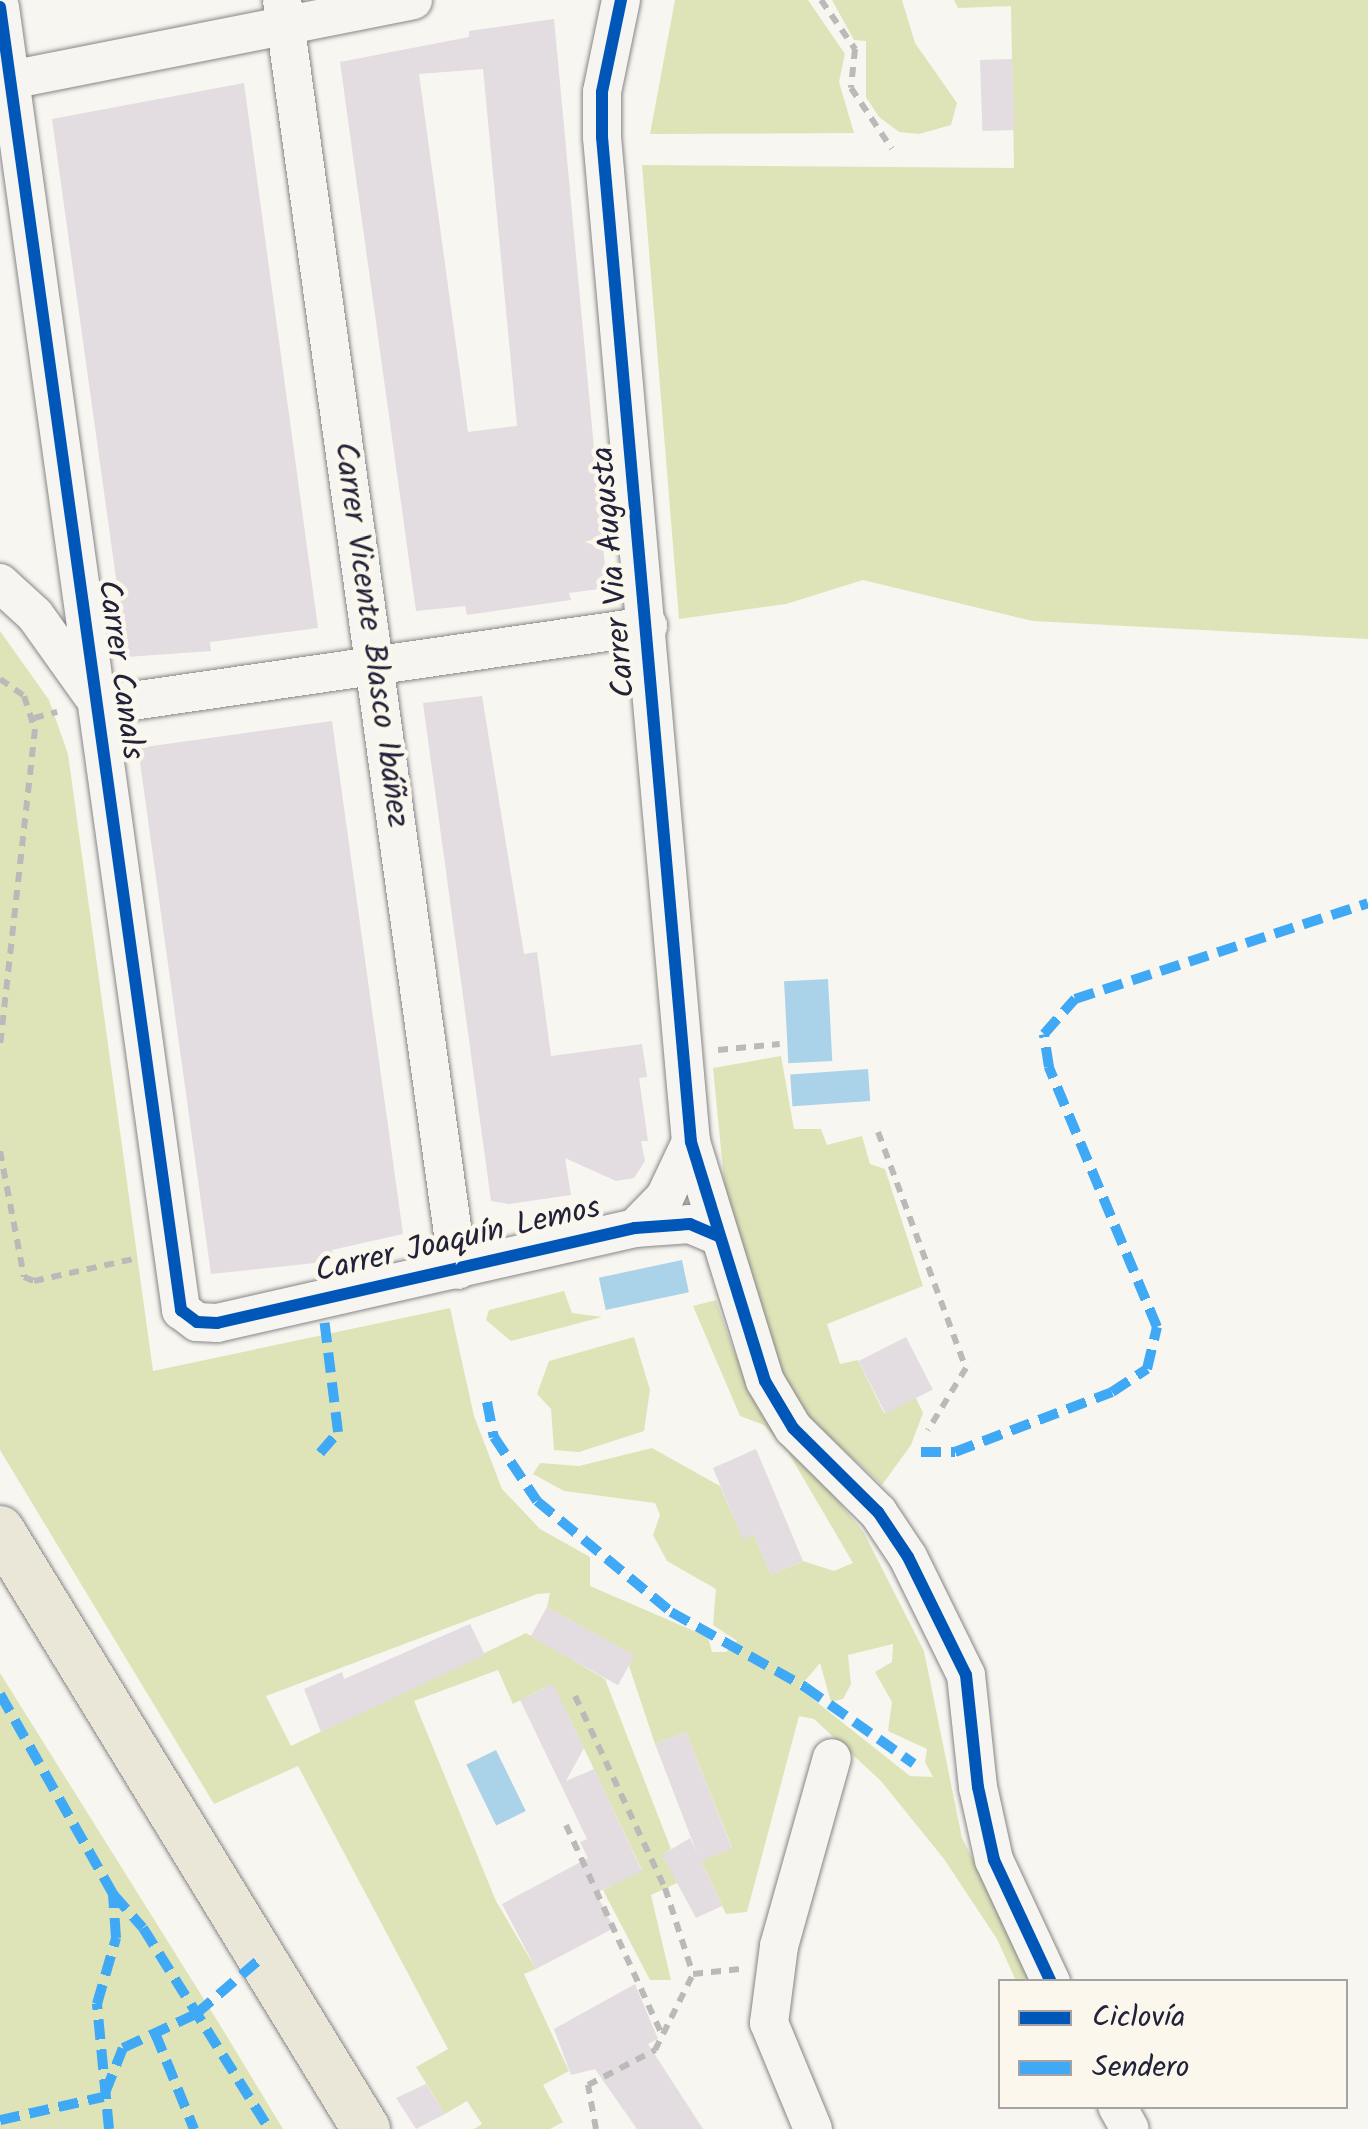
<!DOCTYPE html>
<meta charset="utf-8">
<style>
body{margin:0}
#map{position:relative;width:1368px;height:2129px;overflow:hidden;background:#f8f6f0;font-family:Kalam,sans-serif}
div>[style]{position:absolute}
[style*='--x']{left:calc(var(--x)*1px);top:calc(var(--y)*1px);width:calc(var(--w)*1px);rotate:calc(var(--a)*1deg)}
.green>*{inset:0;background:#dee4b8}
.water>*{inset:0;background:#aad3ea;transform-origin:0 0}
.building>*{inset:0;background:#e3dce1;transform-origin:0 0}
.path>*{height:6px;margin-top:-3px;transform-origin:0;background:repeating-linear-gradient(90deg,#bcbab9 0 10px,transparent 0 18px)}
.roads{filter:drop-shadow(0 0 2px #878688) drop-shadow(0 0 2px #878688)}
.minor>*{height:38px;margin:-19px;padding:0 19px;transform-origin:19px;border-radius:19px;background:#f6f5f1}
.major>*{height:48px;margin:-24px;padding:0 24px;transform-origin:24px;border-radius:24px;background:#eae7d8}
.quiet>*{height:10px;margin-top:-5px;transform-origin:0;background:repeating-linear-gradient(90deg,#3fa9f5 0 20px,transparent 0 30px)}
.cycleway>*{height:12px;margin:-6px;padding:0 6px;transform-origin:6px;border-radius:6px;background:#0057b8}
span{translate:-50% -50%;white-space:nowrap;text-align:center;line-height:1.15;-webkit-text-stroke:9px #fbf7ec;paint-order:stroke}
.street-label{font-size:32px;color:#22223b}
.legend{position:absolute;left:998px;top:1979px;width:350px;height:130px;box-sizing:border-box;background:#fbf7ec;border:2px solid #a4a2a5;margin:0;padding:12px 18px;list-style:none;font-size:30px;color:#22223b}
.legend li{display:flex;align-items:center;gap:20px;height:50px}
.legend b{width:50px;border:2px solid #a4a2a5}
</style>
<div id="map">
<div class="green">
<i style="clip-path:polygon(675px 0,808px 0,845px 54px,839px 82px,854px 133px,650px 134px)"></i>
<i style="clip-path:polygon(832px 0,902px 0,915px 43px,957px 103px,951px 125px,919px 134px,899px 132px,879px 117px,866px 97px,866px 41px,854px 40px)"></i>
<i style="clip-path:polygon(954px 0,1368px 0,1368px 639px,1033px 621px,863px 580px,786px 604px,679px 619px,642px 165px,1014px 168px,1011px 6px,958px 8px)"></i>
<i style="clip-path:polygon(evenodd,0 631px,49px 700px,68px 754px,153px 1371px,450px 1308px,474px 1416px,502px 1489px,540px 1529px,590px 1557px,590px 1586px,708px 1637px,712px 1652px,726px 1652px,737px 1641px,713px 1625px,716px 1589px,667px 1561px,653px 1535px,660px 1515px,655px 1503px,564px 1491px,533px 1474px,540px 1463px,579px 1466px,652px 1448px,720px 1486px,743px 1539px,754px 1535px,771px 1575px,803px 1561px,834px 1571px,853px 1563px,788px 1452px,764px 1425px,740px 1416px,693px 1306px,716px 1300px,734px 1352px,782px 1432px,864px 1533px,924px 1651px,962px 1838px,1035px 1981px,1016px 1981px,997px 1939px,944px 1859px,881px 1781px,814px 1719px,799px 1716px,747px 1912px,726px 1914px,701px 1861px,732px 1848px,686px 1732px,655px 1744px,629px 1666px,633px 1655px,547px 1607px,550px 1593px,537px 1594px,266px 1696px,291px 1746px,526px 1633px,605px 1679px,671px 1849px,664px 1854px,677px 1883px,651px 1895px,671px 1980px,650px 1980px,603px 1890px,642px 1870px,568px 1715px,544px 1688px,513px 1704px,498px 1670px,414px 1701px,496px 1901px,536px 1969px,524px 1974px,569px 2071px,543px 2085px,563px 2122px,550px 2129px,474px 2129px,482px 2124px,467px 2101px,445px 2114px,416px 2067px,448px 2049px,298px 1766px,214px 1804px,0 1450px,0 631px,893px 1644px,892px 1662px,875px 1672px,892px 1702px,888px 1731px,927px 1749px,925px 1762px,933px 1777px,910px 1776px,799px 1688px,820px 1663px,831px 1702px,843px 1699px,851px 1684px,848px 1655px,893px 1644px)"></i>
<i style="clip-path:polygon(781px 1056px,794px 1129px,821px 1129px,827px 1145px,862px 1136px,870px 1164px,885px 1169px,923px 1286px,827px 1324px,840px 1364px,858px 1360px,884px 1413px,916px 1398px,923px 1413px,911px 1445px,882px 1485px,794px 1404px,732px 1262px,713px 1068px)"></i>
<i style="clip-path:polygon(564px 1291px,572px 1313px,602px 1317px,511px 1341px,486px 1320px,489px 1310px)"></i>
<i style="clip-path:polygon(634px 1337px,650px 1390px,644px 1431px,579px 1452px,554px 1450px,551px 1409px,537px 1394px,549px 1361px)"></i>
<i style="clip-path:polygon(0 1673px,220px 2025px,283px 2129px,0 2129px)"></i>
</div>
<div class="water">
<i style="left:828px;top:979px;width:82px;height:44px;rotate:87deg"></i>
<i style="left:868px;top:1069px;width:32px;height:78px;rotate:86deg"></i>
<i style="left:682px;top:1260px;width:33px;height:85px;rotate:78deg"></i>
<i style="left:496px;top:1750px;width:68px;height:33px;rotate:64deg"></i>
</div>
<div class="building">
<i style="clip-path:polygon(evenodd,554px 19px,607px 588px,569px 593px,571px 600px,467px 615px,465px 606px,416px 611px,340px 62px,469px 37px,469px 31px,554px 19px,483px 69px,517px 426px,468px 432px,419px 74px,483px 69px)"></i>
<i style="left:1012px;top:59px;width:71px;height:32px;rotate:88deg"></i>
<i style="clip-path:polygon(244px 83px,318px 628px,210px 642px,211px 651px,127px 657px,52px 119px)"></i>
<i style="clip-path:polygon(482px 696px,524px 954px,537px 952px,551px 1056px,642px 1044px,647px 1077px,639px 1078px,648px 1141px,641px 1141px,645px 1161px,634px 1178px,616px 1181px,565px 1158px,571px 1195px,509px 1204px,491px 1201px,423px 703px)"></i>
<i style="clip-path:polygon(332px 721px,403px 1234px,332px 1250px,333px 1261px,211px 1274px,138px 748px)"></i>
<i style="left:906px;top:1337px;width:59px;height:53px;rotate:63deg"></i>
<i style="clip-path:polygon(756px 1449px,803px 1561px,771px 1575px,754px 1535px,743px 1540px,713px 1468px)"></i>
<i style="left:547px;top:1607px;width:100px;height:34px;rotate:29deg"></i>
<i style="clip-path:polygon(470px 1624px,485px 1655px,321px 1732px,304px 1689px,342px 1672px,344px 1679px)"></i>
<i style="clip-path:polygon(553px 1684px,584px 1748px,566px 1781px,594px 1769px,642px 1871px,596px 1893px,614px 1928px,536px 1969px,502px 1904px,588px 1858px,580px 1842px,587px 1839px,520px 1700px)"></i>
<i style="clip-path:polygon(686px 1732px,732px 1849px,701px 1861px,722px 1906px,696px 1918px,662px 1855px,690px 1838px,697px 1853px,655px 1744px)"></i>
<i style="clip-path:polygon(635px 1984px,658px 2039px,648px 2044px,703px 2129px,637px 2129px,595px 2069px,571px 2075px,554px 2029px)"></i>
<i style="clip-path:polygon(426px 2084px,445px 2114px,416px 2129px,396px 2098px)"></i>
</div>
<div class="path">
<i style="--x:821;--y:0;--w:60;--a:55.2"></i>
<i style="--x:855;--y:49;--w:39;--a:96"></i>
<i style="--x:851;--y:88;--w:73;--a:56.1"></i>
<i style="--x:0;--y:679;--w:29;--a:35"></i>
<i style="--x:24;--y:696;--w:35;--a:72"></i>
<i style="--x:35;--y:729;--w:317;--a:96.3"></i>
<i style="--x:34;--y:718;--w:24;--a:-15"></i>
<i style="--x:718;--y:1050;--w:62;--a:-5.5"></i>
<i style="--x:878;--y:1132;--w:252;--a:69.6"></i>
<i style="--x:966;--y:1368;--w:73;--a:121.5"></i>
<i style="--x:0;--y:1151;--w:128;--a:79.2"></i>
<i style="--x:24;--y:1277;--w:11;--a:22"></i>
<i style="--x:34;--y:1281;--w:107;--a:-12.5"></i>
<i style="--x:575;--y:1696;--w:212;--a:64.9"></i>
<i style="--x:665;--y:1888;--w:90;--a:72"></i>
<i style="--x:566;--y:1825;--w:233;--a:65.4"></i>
<i style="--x:596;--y:2129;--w:45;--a:-100.3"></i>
<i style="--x:588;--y:2085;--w:76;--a:-27.6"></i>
<i style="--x:655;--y:2050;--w:85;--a:-63.4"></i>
<i style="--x:693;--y:1974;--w:47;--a:-6.1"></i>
</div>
<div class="roads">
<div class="minor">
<i style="--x:282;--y:0;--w:1282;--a:82.11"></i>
<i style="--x:621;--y:0;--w:94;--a:101.7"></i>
<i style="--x:602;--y:92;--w:45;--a:90"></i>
<i style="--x:602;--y:137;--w:1009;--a:84.94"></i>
<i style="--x:691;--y:1142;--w:250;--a:72.8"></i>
<i style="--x:765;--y:1381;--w:55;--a:59.2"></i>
<i style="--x:793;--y:1428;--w:120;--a:44.7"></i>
<i style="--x:878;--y:1512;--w:54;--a:56.3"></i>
<i style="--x:908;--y:1557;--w:131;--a:63.8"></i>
<i style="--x:966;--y:1675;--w:113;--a:83.9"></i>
<i style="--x:978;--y:1787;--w:75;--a:77.6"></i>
<i style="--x:994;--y:1860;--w:135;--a:65"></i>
<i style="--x:0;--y:7;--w:1316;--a:82.09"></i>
<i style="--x:181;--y:1310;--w:20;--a:37"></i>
<i style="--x:197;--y:1322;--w:20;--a:3"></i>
<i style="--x:217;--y:1323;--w:429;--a:-12.8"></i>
<i style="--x:635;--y:1228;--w:55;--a:-4.2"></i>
<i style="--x:690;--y:1224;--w:30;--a:23"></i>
<i style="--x:0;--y:82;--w:421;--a:-11.2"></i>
<i style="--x:0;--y:583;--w:47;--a:42.4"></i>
<i style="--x:35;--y:615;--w:98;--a:54.5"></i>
<i style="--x:98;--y:706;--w:556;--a:-8.28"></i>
<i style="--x:635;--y:1228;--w:43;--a:-45.9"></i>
<i style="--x:665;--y:1197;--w:61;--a:-64.7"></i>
<i style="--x:1117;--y:2106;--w:26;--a:61"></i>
<i style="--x:813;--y:2129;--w:115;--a:-112.5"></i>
<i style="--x:769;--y:2023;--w:78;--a:-82.6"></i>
<i style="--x:779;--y:1946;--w:195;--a:-74.3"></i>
</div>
<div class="major">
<i style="--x:0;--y:1530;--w:702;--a:58.57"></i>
</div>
</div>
<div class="quiet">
<i style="--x:487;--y:1402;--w:36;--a:79"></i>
<i style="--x:494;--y:1437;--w:77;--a:56.1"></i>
<i style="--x:537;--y:1501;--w:174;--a:39.6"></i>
<i style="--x:671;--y:1612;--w:154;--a:29.2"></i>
<i style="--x:805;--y:1687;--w:133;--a:35.2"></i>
<i style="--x:921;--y:1452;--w:34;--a:0"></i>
<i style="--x:955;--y:1452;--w:168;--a:-20.9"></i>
<i style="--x:1112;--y:1392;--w:42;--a:-33.3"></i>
<i style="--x:1147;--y:1369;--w:43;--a:-76.6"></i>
<i style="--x:1157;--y:1327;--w:282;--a:-112.6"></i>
<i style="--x:1049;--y:1067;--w:33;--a:-99"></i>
<i style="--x:1044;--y:1034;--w:47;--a:-48.5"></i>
<i style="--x:1075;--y:999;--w:308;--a:-18.1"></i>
<i style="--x:320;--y:1453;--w:28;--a:-49"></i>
<i style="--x:338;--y:1432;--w:115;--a:-97"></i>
<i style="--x:0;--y:1694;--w:230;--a:60.5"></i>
<i style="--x:113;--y:1894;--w:45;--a:48.6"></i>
<i style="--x:143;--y:1928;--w:237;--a:57.9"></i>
<i style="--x:155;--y:2033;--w:104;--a:67.9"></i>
<i style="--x:105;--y:2093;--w:48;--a:-68.2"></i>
<i style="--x:123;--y:2048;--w:81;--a:-25"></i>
<i style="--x:196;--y:2014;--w:86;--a:-40.7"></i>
<i style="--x:0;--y:2120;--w:106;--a:-12.6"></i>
<i style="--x:109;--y:2129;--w:126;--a:-95.5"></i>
<i style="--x:97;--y:2004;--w:69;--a:-73.9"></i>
<i style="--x:116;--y:1938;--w:44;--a:-93.9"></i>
</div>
<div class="cycleway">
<i style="--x:621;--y:0;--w:94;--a:101.7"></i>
<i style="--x:602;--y:92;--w:45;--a:90"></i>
<i style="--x:602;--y:137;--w:1009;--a:84.94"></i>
<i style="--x:691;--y:1142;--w:250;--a:72.8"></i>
<i style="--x:765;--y:1381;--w:55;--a:59.2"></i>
<i style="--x:793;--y:1428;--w:120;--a:44.7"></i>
<i style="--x:878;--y:1512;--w:54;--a:56.3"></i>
<i style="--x:908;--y:1557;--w:131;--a:63.8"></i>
<i style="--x:966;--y:1675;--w:113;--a:83.9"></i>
<i style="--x:978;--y:1787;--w:75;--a:77.6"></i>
<i style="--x:994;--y:1860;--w:135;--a:65"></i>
<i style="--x:0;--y:7;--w:1316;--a:82.09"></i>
<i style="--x:181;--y:1310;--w:20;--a:37"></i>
<i style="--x:197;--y:1322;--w:20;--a:3"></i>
<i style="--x:217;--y:1323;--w:429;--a:-12.8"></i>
<i style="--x:635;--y:1228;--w:55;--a:-4.2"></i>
<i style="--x:690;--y:1224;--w:30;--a:23"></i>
</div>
<div class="street-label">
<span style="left:615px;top:572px;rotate:-95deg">Carrer Via Augusta</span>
<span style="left:370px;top:635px;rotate:82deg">Carrer Vicente Blasco Ibáñez</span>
<span style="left:119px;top:670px;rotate:82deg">Carrer Canals</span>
<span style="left:458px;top:1241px;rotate:-13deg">Carrer Joaquín Lemos</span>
</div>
<ul class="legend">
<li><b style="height:12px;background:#0057b8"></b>Ciclovía</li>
<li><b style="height:12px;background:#3fa9f5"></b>Sendero</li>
</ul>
</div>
